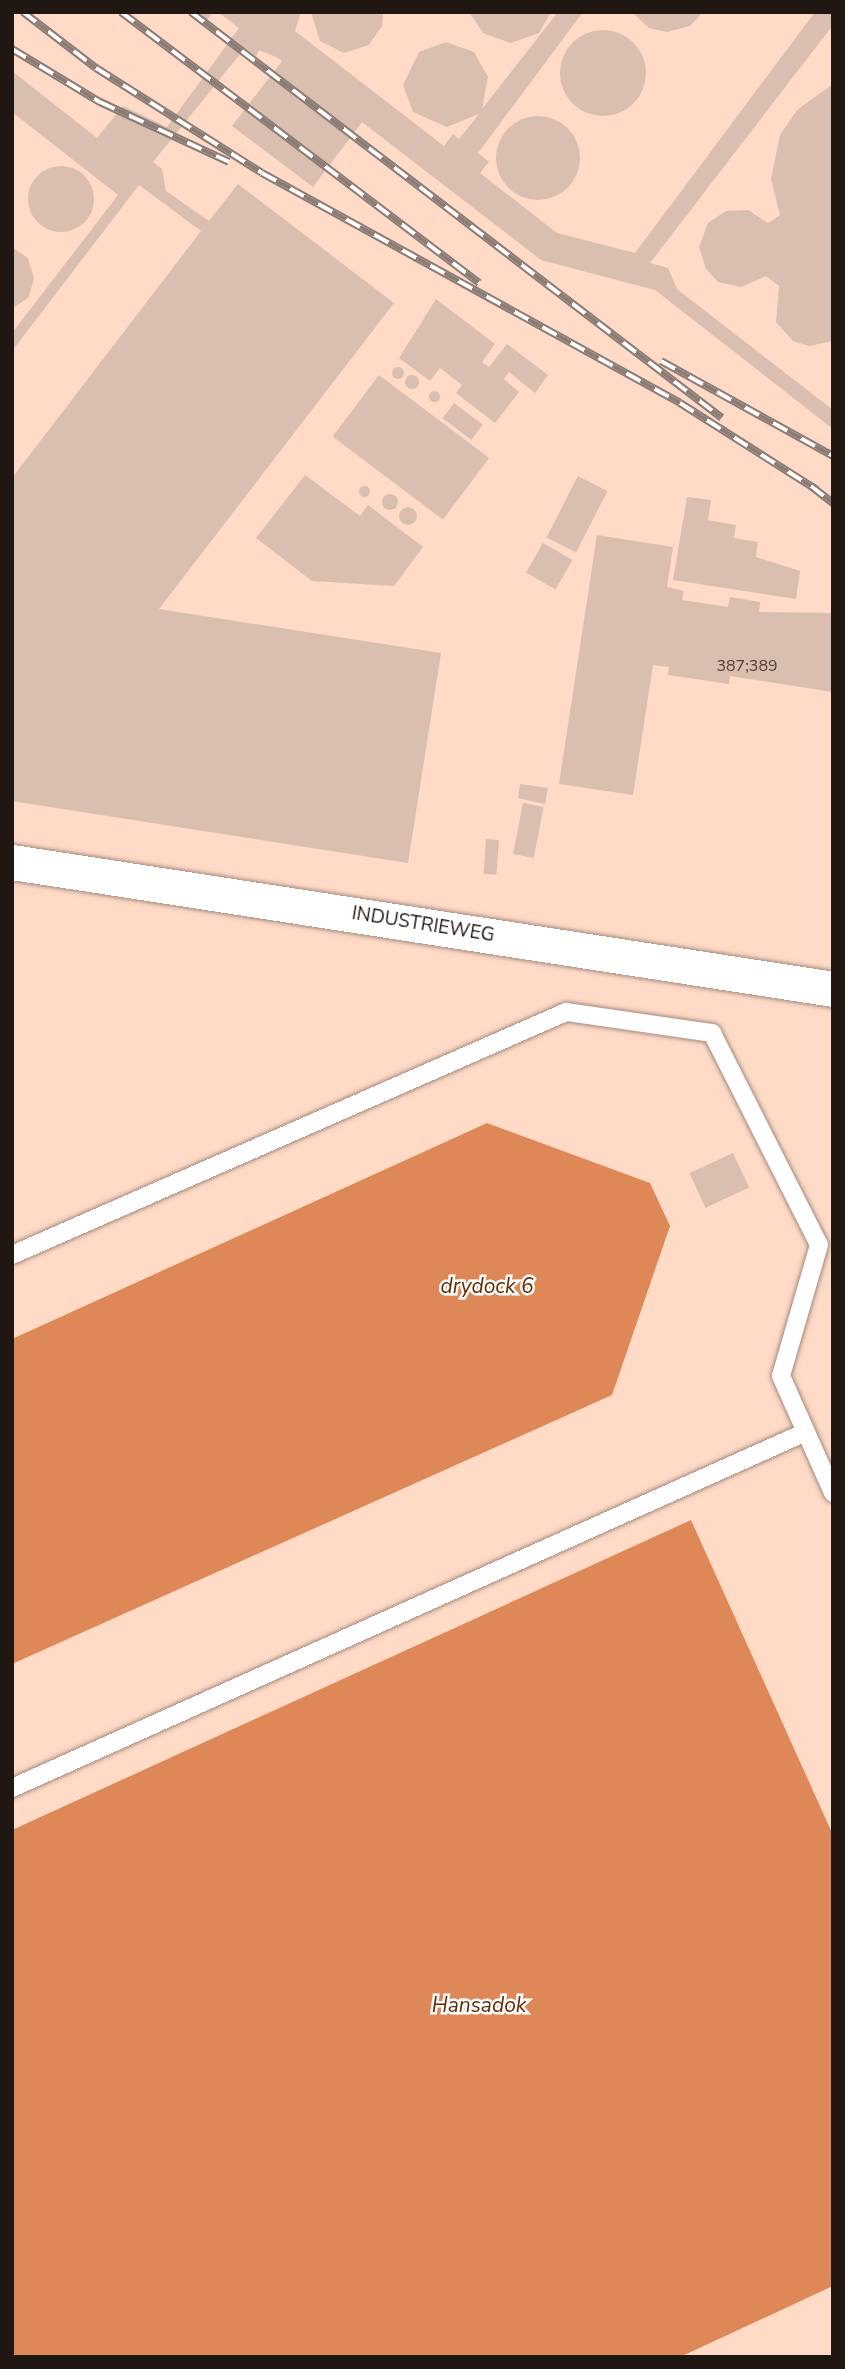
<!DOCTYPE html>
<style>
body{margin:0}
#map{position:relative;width:845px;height:2369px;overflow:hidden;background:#fbeae1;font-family:"Nunito Sans",sans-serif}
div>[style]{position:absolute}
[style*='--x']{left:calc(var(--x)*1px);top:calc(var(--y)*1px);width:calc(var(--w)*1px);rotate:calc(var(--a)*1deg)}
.built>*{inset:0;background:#fedac7;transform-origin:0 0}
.water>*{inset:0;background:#de8857}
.building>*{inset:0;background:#dabeaf;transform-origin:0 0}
.round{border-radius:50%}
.roads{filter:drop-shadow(0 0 2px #a48a7c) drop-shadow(0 0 2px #a48a7c)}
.service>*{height:18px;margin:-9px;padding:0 9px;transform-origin:9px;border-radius:9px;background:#fff}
.minor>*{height:35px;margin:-17.5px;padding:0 17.5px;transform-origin:17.5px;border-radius:17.5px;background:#fff}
.rail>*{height:8px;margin-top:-4px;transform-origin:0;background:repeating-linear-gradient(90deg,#fff 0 16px,#8b7d76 0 32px);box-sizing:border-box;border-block:2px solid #8b7d76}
span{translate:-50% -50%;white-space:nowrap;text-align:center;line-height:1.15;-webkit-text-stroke:5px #fff;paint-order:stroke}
.number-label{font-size:16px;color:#4f4139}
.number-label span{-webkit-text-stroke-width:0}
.street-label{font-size:19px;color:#211712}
.water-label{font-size:21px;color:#632c05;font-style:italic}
.frame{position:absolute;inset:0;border:14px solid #211712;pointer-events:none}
</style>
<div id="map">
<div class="built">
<i style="left:12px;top:12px;width:821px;height:2345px"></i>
</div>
<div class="water">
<i style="clip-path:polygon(487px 1123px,650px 1183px,670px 1226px,612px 1395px,12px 1664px,12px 1339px)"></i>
<i style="clip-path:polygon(691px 1520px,833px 1835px,833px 2286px,680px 2357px,12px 2357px,12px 1830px)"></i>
</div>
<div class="building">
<i style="clip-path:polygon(191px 12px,213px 12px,205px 23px)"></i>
<i style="clip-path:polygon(218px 12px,301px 12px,295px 31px,444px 146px,453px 134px,459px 139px,479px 114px,447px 127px,413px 112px,403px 85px,419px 52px,446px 42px,474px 52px,488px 77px,482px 109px,558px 12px,583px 12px,478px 153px,489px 162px,480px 173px,557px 233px,635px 253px,815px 12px,833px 12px,833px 25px,650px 263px,668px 268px,677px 289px,833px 410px,833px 429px,655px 290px,541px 260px,362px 122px,313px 187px,232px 126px,282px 61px,276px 57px,259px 50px,256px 56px,245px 48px,153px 162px,162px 169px,166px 191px,209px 221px,238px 184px,394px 303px,159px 609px,441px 653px,408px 863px,12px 801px,12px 478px,201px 231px,139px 185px,12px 351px,12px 333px,118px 195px,12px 112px,12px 71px,97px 138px,123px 106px,167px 127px,239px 28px)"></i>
<i style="clip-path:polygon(311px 12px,383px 12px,382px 26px,369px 45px,344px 53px,320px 41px)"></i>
<i style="clip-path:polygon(469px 12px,551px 12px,539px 33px,511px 43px,483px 33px)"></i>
<i style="clip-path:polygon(632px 12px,703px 12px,690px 26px,667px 32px,649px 28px)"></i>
<i class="round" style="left:560px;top:30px;width:86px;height:86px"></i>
<i style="clip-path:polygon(833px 84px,833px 341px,809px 346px,793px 341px,776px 322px,779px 286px,766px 276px,741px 287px,718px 282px,706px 269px,699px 247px,708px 223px,726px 211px,748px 210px,768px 223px,780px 215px,771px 179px,780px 135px,797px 110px)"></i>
<i class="round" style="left:496px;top:116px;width:84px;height:84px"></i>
<i class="round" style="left:28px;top:166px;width:66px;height:66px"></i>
<i style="clip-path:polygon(12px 247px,28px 258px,34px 278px,29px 297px,12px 309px)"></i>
<i style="clip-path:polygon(436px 299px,495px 344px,482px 362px,489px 367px,507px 344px,548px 375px,535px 393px,509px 372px,504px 379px,519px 392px,495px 423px,456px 393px,462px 385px,440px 368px,430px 381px,399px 358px)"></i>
<i class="round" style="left:392px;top:367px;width:12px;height:12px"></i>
<i style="left:379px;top:375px;width:138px;height:77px;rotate:37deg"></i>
<i class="round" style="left:405px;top:375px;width:14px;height:14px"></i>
<i class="round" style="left:428.5px;top:390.5px;width:11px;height:11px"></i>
<i style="left:454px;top:403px;width:36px;height:19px;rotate:37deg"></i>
<i style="clip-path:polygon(305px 475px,360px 516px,368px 505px,423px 547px,394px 586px,312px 581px,256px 538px)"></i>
<i style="left:578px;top:476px;width:33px;height:69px;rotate:27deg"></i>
<i class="round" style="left:358.5px;top:485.5px;width:11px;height:11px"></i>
<i class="round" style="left:382px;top:494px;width:16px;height:16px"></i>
<i style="clip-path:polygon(687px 497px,711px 500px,708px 520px,736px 525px,734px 538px,758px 542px,756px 557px,800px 571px,796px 599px,673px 580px)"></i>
<i class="round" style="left:399px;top:507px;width:18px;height:18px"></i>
<i style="clip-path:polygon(597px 535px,673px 547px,667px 587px,684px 591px,682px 600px,728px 607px,730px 597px,760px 602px,759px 612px,833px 613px,833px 692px,730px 676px,729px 684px,668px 675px,669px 667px,653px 665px,633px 795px,559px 784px)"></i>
<i style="left:543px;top:543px;width:34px;height:34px;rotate:30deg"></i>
<i style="clip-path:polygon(520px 784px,548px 788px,545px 804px,518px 798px)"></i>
<i style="left:523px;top:803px;width:21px;height:52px;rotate:11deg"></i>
<i style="left:486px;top:839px;width:13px;height:35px;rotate:4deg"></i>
<i style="left:733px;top:1153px;width:38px;height:48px;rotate:65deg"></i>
</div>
<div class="roads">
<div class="service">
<i style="--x:12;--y:1255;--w:605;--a:-23.68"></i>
<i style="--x:566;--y:1012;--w:148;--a:8.2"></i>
<i style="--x:712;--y:1033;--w:237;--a:63.2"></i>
<i style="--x:819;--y:1245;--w:136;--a:106.2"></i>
<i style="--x:781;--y:1376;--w:128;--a:66"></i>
<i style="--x:12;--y:1788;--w:870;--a:-24.15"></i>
</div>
<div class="minor">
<i style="--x:12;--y:862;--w:831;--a:8.79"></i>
</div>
</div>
<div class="rail">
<i style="--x:23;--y:12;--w:92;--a:37.5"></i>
<i style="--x:96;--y:68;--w:196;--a:32.3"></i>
<i style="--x:262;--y:173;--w:477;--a:28.8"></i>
<i style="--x:680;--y:403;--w:162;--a:32.4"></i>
<i style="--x:121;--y:12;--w:449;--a:37.1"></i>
<i style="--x:191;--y:12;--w:668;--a:37.4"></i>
<i style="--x:12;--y:49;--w:103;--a:31.1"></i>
<i style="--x:100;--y:102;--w:142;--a:24.9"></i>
<i style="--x:661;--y:361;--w:196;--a:28.9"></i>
<i style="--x:811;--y:486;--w:28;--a:38"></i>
</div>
<div class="number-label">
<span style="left:747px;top:666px">387;389</span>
</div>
<div class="street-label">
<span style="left:423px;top:925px;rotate:9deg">INDUSTRIEWEG</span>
</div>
<div class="water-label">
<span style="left:487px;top:1286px">drydock 6</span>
<span style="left:479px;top:2005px">Hansadok</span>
</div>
<div class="frame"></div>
</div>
